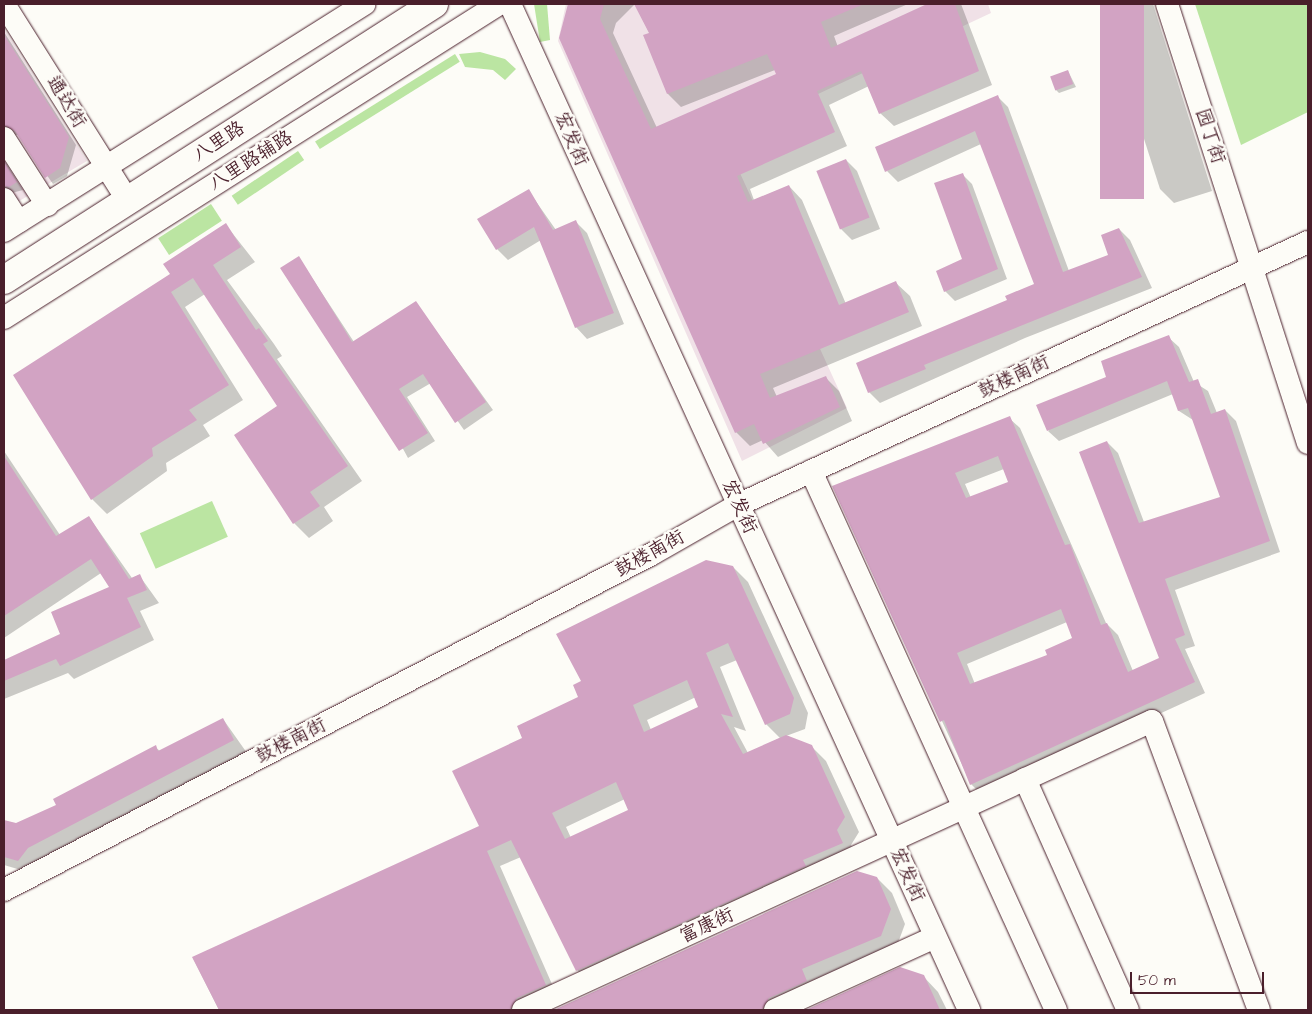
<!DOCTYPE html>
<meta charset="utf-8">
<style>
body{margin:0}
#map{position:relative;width:1312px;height:1014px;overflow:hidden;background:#fdfcf7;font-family:"Architects Daughter","LXGW WenKai TC",sans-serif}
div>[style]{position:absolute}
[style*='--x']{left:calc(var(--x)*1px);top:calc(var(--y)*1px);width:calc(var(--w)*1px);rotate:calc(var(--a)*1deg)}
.built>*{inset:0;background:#f0e1e7}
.green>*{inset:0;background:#bbe5a2;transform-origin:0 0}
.shadow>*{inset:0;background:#0003}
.building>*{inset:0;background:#d2a3c3;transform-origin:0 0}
.roads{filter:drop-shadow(0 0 1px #4a1f2b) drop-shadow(0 0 1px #4a1f2b)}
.minor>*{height:22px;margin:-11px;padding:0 11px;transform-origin:11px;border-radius:11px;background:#fdfcf7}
.major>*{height:28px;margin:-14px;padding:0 14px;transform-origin:14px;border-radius:14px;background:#fdfcf7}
span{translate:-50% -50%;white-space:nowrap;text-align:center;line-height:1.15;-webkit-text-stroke:5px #fdfcf7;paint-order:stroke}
.street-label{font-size:19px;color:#4a1f2b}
.frame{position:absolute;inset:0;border:5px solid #4a1f2b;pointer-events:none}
.scale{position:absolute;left:1130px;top:972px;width:134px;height:22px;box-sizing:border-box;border:2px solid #4a1f2b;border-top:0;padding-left:6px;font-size:15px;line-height:18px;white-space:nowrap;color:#4a1f2b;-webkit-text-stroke:4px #fdfcf7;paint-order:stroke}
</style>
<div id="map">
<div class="built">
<i style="clip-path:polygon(566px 4px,988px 4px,991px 13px,724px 138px,847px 408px,742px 461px,558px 41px)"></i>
<i style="clip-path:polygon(4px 29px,87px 161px,4px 210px)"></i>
</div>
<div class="green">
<i style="clip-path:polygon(534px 4px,547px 4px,550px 40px,540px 42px)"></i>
<i style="clip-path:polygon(1195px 4px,1308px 4px,1308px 112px,1241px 145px)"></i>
<i style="clip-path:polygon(480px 52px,505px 59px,516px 69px,505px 80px,493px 70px,465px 67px,459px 54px)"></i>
<i style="left:455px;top:54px;width:9px;height:165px;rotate:58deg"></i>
<i style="left:298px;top:151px;width:11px;height:80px;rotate:56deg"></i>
<i style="left:211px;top:204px;width:20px;height:63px;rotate:57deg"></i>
<i style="left:212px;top:501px;width:39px;height:79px;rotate:66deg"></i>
</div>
<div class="shadow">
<i style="clip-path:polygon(569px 4px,635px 4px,616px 23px,613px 33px,657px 128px,777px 75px,775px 70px,681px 107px,668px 94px,645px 36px,650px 34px,635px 4px,908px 4px,834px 36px,838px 47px,949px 21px,943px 4px,961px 4px,992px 85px,894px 126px,880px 113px,869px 86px,829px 105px,847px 146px,750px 189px,754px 200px,789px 186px,802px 200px,846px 304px,896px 283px,910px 296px,922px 326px,773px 388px,777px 397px,825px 377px,839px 391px,852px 421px,778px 457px,763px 440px,750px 446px,736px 432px,560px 38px)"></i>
<i style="clip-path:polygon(1101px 4px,1153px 4px,1212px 191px,1174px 203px,1160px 189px)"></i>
<i style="clip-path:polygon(4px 32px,76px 145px,67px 176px,53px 184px,19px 135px,4px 134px)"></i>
<i style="clip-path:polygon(1068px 71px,1076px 87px,1059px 93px,1056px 90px)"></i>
<i style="clip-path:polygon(997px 96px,1008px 107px,1069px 271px,1110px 255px,1119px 229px,1130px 240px,1152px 288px,1025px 338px,880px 403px,869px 392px,1036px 284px,981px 144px,898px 182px,887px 171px)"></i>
<i style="clip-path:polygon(4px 160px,23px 190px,4px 195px)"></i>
<i style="clip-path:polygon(846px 160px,857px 171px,880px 229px,852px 240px,841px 229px)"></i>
<i style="clip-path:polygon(962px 174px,972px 184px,1007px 279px,955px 301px,945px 291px,964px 260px)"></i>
<i style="clip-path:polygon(528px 190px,556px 230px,576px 222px,587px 233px,624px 324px,587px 339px,576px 327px,541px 240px,508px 260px,497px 249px)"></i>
<i style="clip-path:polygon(226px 225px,255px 262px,227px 280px,274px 344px,282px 356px,277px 359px,362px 481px,324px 507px,333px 521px,309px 538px,294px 523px,278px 406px,205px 294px,185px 307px,243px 400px,203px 425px,210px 436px,166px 463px,167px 471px,107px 514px,92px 499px,15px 376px,171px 274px)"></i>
<i style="clip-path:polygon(299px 258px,354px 342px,416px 303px,493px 410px,464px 430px,431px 383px,407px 397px,435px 441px,408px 458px)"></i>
<i style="clip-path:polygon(evenodd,1168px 337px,1179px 347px,1194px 382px,1208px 391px,1217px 413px,1225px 410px,1236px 421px,1280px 552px,1175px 590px,1195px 646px,1185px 649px,1205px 693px,982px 795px,971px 784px,834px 487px,1009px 418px,1020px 428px,1106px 623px,1118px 635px,1133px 671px,1160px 659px,1107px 442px,1118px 453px,1144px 522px,1222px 498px,1193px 420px,1179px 411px,1173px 394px,1059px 441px,1048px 431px,1108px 377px,1168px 337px,1004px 469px,1010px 483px,971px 498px,965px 484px,1004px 469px,1168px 337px,1067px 622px,1073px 639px,1049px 656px,975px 684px,967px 664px,1067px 622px)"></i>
<i style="clip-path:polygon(4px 451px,60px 535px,89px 517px,132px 578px,139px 575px,159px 603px,140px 611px,154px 640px,74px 679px,68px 673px,4px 699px,4px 663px,62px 634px,111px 588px,101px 573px,4px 638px)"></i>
<i style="clip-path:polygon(evenodd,733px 567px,748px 582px,808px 713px,805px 729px,786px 736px,811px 746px,826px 761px,859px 832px,851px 845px,856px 858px,592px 985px,577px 970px,521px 857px,500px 866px,559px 1000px,539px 1010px,219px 1010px,193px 958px,480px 827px,524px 738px,579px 698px,583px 682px,733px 567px,737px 660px,766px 724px,780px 738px,748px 753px,734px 727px,746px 731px,720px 667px,737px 660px,733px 567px,696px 697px,700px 708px,651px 730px,647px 720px,696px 697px,733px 567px,625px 799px,630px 810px,571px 838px,566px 827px,625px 799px)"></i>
<i style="clip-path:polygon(223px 719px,247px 753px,31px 873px,4px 865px,4px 821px,16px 825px,58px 806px,155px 747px,160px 751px)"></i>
<i style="clip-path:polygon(857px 872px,877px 878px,892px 893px,905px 924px,895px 951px,786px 1010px,557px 1010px)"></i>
<i style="clip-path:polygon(900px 969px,923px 976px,938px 992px,947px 1010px,808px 1010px)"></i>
</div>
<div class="building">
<i style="clip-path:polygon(568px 4px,604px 4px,600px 19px,651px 129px,776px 74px,767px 54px,667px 94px,643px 35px,649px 33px,634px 4px,864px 4px,821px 22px,831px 48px,927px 4px,955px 4px,979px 71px,879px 114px,861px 71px,817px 91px,835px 132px,737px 176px,748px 202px,789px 185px,839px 305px,896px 281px,909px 312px,760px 374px,770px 398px,826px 376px,840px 407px,763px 444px,754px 424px,735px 433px,559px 38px)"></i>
<i style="left:1100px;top:4px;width:44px;height:195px"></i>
<i style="clip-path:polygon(4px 35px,69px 137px,60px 168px,45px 178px,15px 131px,4px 125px)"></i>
<i style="left:1068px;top:70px;width:15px;height:19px;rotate:70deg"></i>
<i style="clip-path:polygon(998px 95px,1063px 272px,1108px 255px,1101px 235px,1119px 228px,1142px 277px,924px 365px,926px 369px,868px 393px,856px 363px,1007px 300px,1005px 296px,1034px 284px,975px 131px,885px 172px,875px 147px)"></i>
<i style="left:846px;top:159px;width:63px;height:32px;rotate:68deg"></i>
<i style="clip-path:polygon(4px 162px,17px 182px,9px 187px,4px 186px)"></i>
<i style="clip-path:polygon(963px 173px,998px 269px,944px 292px,936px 271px,962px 259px,934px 183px)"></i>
<i style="clip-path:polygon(529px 189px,553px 230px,576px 220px,614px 313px,575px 328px,534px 227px,496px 250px,477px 219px)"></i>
<i style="clip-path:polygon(226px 223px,241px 247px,213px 265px,256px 330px,259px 328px,268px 341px,263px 344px,348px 466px,310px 492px,320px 506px,293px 524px,234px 435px,277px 406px,193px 278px,171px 292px,229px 385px,189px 410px,197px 420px,152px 448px,153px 456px,91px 500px,13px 375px,170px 274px,163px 264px)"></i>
<i style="clip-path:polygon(299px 256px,352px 342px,416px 301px,486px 402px,455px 423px,423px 374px,399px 389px,428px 433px,399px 451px,280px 268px)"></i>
<i style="clip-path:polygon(evenodd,1169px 335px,1189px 382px,1198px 379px,1211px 414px,1225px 409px,1270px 541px,1165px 579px,1185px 635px,1175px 639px,1195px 682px,970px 785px,944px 720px,940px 722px,832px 486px,1010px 416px,1065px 545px,1070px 544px,1101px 625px,1107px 623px,1128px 672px,1159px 658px,1079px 452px,1107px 441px,1139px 523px,1220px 497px,1188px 408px,1178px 411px,1167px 381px,1047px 431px,1036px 405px,1106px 377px,1101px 361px,1169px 335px,998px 456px,1008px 482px,966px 498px,955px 473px,998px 456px,1169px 335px,1061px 609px,1072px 638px,1045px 650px,1047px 655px,970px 684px,957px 653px,1061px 609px)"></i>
<i style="clip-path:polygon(4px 456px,56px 536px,89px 516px,129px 579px,140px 574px,147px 590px,127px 598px,141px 627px,60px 666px,56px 659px,4px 681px,4px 660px,60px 634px,51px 612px,109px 587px,91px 559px,4px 616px)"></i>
<i style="clip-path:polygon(evenodd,706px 560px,733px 566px,794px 698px,790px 714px,765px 725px,728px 643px,706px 653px,733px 717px,721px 714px,743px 754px,786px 735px,812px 745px,845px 817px,837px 830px,843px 843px,803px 860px,806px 866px,576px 971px,511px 840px,487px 851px,546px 985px,517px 998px,510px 1010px,219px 1010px,192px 957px,479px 826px,452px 771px,522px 738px,517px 726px,578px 697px,573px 685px,581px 681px,556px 634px,706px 560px,687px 680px,698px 707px,644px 732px,633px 705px,687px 680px,706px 560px,616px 782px,628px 810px,565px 839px,552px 813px,616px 782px)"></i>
<i style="clip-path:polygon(223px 718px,234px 740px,28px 848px,18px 861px,4px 857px,4px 820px,16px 823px,56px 805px,53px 799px,156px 745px,158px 751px)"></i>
<i style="clip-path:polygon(857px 871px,877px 877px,891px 909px,881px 936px,802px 969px,807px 981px,769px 998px,762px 1010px,554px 1010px)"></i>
<i style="clip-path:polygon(900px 967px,924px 975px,940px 1010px,806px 1010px)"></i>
</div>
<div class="roads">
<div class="minor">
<i style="--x:4;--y:4;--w:233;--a:57.8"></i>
<i style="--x:510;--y:4;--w:1106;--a:65.47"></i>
<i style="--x:1167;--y:4;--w:461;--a:72.2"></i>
<i style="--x:4;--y:138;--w:80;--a:57.3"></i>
<i style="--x:4;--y:199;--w:27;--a:57"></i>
<i style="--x:4;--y:231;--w:426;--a:-32.2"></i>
<i style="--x:4;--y:318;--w:586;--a:-32.39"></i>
<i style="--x:811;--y:471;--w:592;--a:65.56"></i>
<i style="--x:1025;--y:779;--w:253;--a:66"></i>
<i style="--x:4;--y:890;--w:730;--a:-27.41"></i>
<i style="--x:652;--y:554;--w:99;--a:-29.7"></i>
<i style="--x:738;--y:505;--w:628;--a:-24.77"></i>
<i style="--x:523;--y:1010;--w:692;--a:-24.68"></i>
<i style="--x:1152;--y:721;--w:308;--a:69.7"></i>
<i style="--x:775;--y:1010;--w:176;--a:-24.5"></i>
</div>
<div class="major">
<i style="--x:4;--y:280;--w:511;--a:-32.69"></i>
</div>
</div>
<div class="street-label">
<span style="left:66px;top:102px;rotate:58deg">通达街</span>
<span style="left:1210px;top:136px;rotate:72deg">园丁街</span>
<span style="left:571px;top:139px;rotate:66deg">宏发街</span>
<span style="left:219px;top:142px;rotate:-33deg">八里路</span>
<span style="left:251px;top:161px;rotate:-32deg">八里路辅路</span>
<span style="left:1014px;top:377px;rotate:-25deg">鼓楼南街</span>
<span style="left:739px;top:507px;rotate:65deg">宏发街</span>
<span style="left:650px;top:554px;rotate:-29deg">鼓楼南街</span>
<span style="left:291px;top:741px;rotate:-27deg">鼓楼南街</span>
<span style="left:907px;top:875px;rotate:65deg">宏发街</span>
<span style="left:707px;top:926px;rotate:-25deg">富康街</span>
</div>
<div class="frame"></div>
<div class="scale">50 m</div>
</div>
